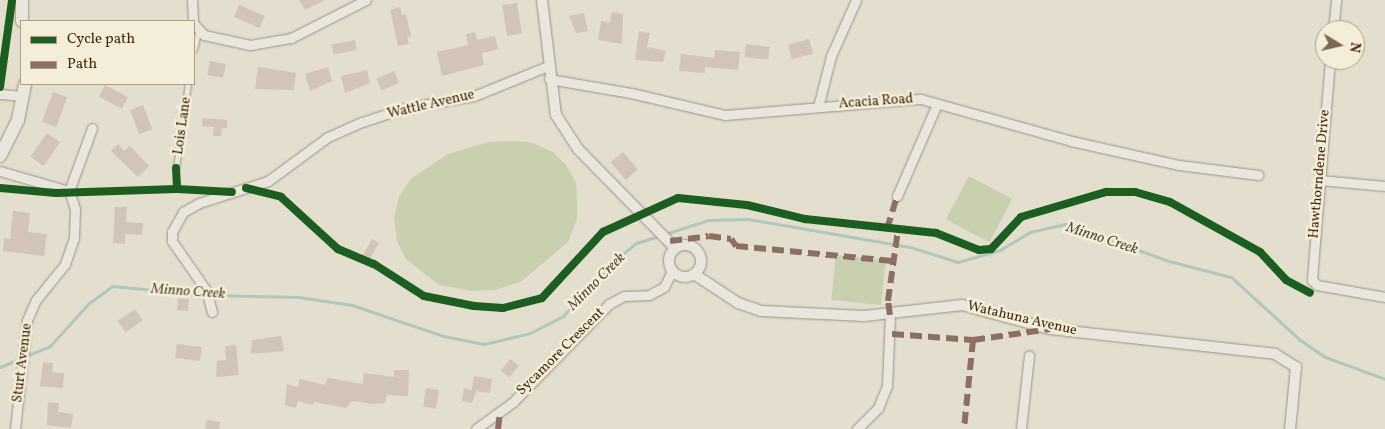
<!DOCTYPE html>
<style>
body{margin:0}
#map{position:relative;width:1385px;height:429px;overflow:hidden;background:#e3dece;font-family:Vollkorn,serif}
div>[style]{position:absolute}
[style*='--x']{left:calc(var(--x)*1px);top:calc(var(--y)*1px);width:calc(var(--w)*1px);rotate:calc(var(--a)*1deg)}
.green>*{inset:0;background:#c9d0b0;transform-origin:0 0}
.stream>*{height:3px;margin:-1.5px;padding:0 1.5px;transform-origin:1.5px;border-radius:1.5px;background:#afc8bc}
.building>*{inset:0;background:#d2c4b9;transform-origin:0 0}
.roads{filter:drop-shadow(0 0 1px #9a9386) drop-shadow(0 0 1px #9a9386)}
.service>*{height:4.5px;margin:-2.25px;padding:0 2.25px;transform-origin:2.25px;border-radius:2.25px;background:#eae6de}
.minor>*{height:9px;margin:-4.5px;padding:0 4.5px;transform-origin:4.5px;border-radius:4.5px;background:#eae6de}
.tertiary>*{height:10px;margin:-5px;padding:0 5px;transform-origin:5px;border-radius:5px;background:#eae6de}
.tertiary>.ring{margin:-5px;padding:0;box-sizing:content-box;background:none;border:10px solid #eae6de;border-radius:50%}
.secondary>*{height:12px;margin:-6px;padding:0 6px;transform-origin:6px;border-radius:6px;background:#eae6de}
.quiet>*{height:6px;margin-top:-3px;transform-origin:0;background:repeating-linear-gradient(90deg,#8d6e63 0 12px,transparent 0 18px)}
.cycleway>*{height:8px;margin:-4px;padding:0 4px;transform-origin:4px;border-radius:4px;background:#1b5e20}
span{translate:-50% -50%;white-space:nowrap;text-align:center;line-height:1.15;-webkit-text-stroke:5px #f3edd9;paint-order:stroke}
.street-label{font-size:14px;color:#45270d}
.water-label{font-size:15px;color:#5a4d37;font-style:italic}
.legend{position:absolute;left:20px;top:20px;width:175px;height:65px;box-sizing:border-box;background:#f3edd9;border:1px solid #ad9e87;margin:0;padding:6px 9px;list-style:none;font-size:15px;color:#45270d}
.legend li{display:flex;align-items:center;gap:10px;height:25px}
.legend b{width:25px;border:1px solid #ad9e87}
.north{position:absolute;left:1315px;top:20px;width:50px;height:50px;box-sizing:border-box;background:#f3edd9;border:1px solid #ad9e87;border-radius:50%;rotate:99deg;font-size:14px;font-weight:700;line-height:20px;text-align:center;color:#45270d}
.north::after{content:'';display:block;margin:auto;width:18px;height:22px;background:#7c6751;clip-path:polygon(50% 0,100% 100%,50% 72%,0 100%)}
</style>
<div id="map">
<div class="green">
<i style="clip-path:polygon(512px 141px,530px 142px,553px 152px,566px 165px,576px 183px,577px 201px,577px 219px,568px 242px,522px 281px,495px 290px,472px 291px,439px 285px,406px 259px,397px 242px,394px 218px,399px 197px,411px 179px,448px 154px,489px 142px)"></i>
<i style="left:969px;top:176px;width:49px;height:49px;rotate:28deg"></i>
<i style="left:836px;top:255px;width:50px;height:45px;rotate:6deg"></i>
</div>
<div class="stream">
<i style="--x:665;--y:234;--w:45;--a:-18"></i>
<i style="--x:708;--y:220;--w:40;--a:-1.4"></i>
<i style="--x:748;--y:219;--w:164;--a:9.8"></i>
<i style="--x:910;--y:247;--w:50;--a:17.4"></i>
<i style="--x:958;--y:262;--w:44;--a:-15.9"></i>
<i style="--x:1000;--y:250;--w:35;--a:-31"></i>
<i style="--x:1030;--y:232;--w:37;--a:-13"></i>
<i style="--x:1066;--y:224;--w:109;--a:19.8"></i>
<i style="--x:1169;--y:261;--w:64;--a:14.5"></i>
<i style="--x:1231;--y:277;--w:93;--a:42.4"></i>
<i style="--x:1300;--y:340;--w:30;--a:34"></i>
<i style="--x:1325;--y:357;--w:64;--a:20.1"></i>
<i style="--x:0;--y:367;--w:54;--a:-22.8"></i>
<i style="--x:50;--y:346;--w:58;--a:-47.8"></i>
<i style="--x:89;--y:303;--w:29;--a:-36"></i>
<i style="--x:112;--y:286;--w:95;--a:5.4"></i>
<i style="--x:207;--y:295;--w:91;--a:1.3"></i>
<i style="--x:298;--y:297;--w:55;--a:8.4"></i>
<i style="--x:352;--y:305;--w:96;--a:18.8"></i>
<i style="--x:443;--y:336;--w:42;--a:11"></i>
<i style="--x:484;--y:344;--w:47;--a:-13.4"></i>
<i style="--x:530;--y:333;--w:37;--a:-27"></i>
<i style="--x:563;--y:316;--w:72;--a:-47.2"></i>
<i style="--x:612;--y:263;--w:31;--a:-40"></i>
<i style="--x:636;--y:243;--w:24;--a:-17"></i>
</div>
<div class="building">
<i style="clip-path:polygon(299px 0,325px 0,305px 10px)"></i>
<i style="left:517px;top:3px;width:31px;height:15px;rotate:81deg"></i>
<i style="left:239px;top:5px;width:28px;height:13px;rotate:23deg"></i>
<i style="clip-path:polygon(400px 7px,402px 15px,406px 14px,411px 36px,407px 37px,409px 44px,398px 46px,390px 10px)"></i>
<i style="clip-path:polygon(612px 12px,623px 14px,622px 44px,598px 40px,601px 21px,610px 23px)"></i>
<i style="clip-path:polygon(584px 13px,588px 31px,576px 33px,569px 16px)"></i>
<i style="clip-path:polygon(639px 31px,650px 33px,647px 47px,666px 51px,663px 62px,635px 60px)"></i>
<i style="clip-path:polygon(475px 32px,477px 40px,495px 36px,498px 49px,482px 53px,484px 65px,442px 76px,437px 52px,468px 45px,466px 34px)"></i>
<i style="left:809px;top:39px;width:15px;height:22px;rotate:74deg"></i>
<i style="left:355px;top:40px;width:10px;height:24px;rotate:79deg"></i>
<i style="left:746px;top:44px;width:24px;height:13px;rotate:7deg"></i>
<i style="clip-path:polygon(715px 50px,740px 52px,738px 70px,705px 67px,705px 73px,679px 71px,681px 54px,714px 58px)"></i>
<i style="left:210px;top:61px;width:16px;height:14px;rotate:11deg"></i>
<i style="clip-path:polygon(258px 67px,296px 73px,294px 90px,255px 89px)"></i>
<i style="clip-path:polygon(328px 67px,332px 81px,310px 91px,305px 74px)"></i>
<i style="clip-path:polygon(367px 70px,370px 83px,345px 93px,341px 76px)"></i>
<i style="left:394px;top:71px;width:13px;height:19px;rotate:67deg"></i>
<i style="left:105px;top:85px;width:26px;height:13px;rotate:28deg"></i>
<i style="left:53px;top:92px;width:15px;height:32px;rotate:20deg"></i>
<i style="left:143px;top:105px;width:26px;height:14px;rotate:69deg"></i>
<i style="clip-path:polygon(203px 118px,227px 120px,227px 128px,222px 128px,221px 136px,213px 136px,214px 127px,202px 126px)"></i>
<i style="left:47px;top:133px;width:16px;height:29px;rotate:35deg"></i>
<i style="clip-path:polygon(118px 144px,124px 151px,130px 146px,149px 166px,138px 177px,111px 151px)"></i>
<i style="left:623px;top:152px;width:23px;height:16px;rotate:50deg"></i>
<i style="clip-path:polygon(115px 207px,127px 207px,126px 222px,143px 223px,142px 235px,125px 234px,125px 244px,113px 243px)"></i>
<i style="clip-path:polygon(13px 211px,30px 213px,28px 232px,47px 234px,44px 256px,3px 251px,4px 238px,10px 239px)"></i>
<i style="left:372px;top:239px;width:8px;height:19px;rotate:30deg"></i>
<i style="left:178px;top:298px;width:11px;height:12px;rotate:5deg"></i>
<i style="left:135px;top:309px;width:14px;height:21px;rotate:56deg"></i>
<i style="clip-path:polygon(281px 336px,284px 351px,251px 354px,252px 340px)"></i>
<i style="left:177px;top:344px;width:25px;height:14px;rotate:7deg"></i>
<i style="clip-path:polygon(236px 345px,239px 375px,216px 377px,217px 361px,226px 360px,225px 346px)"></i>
<i style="left:510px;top:359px;width:11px;height:15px;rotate:38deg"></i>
<i style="clip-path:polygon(43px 362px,53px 363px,52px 372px,64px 373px,63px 388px,40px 386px)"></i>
<i style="clip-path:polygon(394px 370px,409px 370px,408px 396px,387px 395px,385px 403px,374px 404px,352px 401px,346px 408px,315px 402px,312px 405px,298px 401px,296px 408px,285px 405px,287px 384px,298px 387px,300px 379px,325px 385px,328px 378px,363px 384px,364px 373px,394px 377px)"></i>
<i style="clip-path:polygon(474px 376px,492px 379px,490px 393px,476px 391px,472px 403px,462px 401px,464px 388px,472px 390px)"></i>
<i style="left:426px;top:388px;width:13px;height:19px;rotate:9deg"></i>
<i style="clip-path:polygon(48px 402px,59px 403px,58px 412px,73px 414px,71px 428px,47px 425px)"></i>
<i style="clip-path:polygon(207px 420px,220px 422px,219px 429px,205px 429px)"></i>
</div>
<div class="roads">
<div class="service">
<i style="--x:194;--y:49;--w:21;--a:-76"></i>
<i style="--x:176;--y:168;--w:85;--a:-81.9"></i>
</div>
<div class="minor">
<i style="--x:192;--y:0;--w:21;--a:87"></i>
<i style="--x:194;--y:24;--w:15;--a:48"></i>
<i style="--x:204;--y:35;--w:47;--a:12.3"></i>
<i style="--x:250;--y:45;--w:42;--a:-9.7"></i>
<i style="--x:291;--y:38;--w:84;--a:-26.9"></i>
<i style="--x:1333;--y:30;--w:30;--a:-84"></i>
<i style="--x:1330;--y:60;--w:221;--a:94.7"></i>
<i style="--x:1312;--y:280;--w:7;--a:45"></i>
<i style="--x:1317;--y:285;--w:69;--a:10"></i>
<i style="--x:549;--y:79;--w:83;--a:9.7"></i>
<i style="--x:631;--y:93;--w:97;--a:13.2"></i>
<i style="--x:725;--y:115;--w:197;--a:-4.7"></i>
<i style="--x:921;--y:99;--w:156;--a:15.6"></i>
<i style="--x:1071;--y:141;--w:111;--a:12.5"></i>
<i style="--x:1179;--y:165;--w:80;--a:7.2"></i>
<i style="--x:0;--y:94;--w:23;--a:5"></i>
<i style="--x:818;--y:107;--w:53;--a:-75.7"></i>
<i style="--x:831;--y:56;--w:61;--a:-65.9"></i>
<i style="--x:0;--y:171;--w:72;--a:16.2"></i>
<i style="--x:1320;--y:180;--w:65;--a:5.3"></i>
<i style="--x:69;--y:191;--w:67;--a:-69.9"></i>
<i style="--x:897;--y:196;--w:100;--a:-66.5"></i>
<i style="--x:212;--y:312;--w:23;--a:-105"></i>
<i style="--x:206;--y:290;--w:60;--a:-124.8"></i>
<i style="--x:172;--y:241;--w:9;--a:-90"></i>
<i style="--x:172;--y:232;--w:23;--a:-61"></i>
<i style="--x:183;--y:212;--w:18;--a:-29"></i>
<i style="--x:199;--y:203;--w:72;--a:-17.7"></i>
<i style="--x:268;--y:181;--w:74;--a:-36.3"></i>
<i style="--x:328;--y:137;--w:37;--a:-24"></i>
<i style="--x:362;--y:122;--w:45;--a:-18"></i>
<i style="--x:405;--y:108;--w:70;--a:-9.9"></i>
<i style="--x:474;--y:96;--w:80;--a:-22.1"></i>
<i style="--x:15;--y:429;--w:110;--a:-83.7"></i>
<i style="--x:27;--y:320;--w:22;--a:-66"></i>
<i style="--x:36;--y:300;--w:46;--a:-51.1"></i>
<i style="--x:65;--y:264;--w:28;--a:-71"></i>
<i style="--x:74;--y:238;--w:29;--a:-88"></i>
<i style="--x:75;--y:209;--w:19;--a:-108"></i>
<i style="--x:476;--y:429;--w:46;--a:-36.1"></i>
<i style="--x:513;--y:402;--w:137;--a:-45.6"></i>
<i style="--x:609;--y:304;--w:17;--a:-28"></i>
<i style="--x:624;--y:296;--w:25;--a:-2"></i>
<i style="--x:649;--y:295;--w:17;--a:-28"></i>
<i style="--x:664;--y:287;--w:18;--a:-63"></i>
<i style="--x:857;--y:429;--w:30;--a:-45"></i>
<i style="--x:878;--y:408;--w:24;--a:-68"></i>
<i style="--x:887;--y:386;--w:71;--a:-87.6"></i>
<i style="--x:1021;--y:429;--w:74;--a:-83.8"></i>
</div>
<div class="tertiary">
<i style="--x:542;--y:0;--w:116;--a:83.1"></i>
<i style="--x:556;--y:115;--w:40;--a:57.1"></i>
<i style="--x:578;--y:149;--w:139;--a:45.6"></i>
<i class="ring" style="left:669px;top:245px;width:22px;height:22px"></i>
<i style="--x:694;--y:274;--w:53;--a:33.4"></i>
<i style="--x:738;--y:303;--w:24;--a:19"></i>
<i style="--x:761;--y:311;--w:103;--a:2.8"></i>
<i style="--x:864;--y:316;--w:99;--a:-6.4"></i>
<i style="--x:962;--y:305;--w:91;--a:15.3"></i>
<i style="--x:1050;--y:329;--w:226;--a:6.3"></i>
<i style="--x:1275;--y:354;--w:25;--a:32"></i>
<i style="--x:1296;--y:367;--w:62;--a:95.5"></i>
</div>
<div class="secondary">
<i style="--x:22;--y:0;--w:21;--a:90"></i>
<i style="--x:0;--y:156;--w:40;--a:-63.4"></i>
<i style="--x:18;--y:120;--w:37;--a:-79"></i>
</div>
</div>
<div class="quiet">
<i style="--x:887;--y:229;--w:34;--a:-73"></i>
<i style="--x:670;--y:241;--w:39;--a:-7"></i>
<i style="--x:709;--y:236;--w:22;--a:8"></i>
<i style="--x:731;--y:239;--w:9;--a:54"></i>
<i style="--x:736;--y:246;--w:157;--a:5.5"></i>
<i style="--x:890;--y:315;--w:14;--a:-98"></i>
<i style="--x:888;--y:301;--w:72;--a:-82"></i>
<i style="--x:892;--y:334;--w:81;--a:4.2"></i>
<i style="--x:973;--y:340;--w:89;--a:95.8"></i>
<i style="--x:973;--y:340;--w:78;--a:-8.1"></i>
<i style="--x:498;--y:429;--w:17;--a:-83"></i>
</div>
<div class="cycleway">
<i style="--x:0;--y:87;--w:88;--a:-82.1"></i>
<i style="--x:176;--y:168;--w:21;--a:87"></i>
<i style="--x:177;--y:189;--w:55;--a:3.1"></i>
<i style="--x:0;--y:188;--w:56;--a:5.1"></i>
<i style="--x:56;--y:193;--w:121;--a:-1.9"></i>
<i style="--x:246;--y:188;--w:36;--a:14"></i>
<i style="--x:281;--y:197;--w:77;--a:42.4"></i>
<i style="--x:338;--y:249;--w:39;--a:23"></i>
<i style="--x:374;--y:264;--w:59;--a:32.6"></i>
<i style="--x:424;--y:296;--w:51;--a:11.3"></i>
<i style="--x:474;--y:306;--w:29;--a:4"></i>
<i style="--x:503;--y:308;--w:40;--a:-14.4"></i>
<i style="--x:542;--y:298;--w:90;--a:-47.3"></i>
<i style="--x:603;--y:232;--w:82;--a:-24.4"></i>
<i style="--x:678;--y:198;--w:69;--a:5.8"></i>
<i style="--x:747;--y:205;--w:60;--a:13.6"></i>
<i style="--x:805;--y:219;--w:132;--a:6.1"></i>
<i style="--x:936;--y:233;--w:46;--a:21.6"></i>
<i style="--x:979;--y:250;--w:12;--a:-5"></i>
<i style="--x:991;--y:249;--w:44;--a:-46.8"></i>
<i style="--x:1021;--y:217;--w:89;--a:-16.4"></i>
<i style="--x:1106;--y:192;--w:29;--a:0"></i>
<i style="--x:1135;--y:192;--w:36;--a:16"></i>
<i style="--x:1170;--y:202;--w:103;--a:29.1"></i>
<i style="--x:1260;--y:252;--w:38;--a:47"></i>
<i style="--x:1286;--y:280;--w:27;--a:28"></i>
</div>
<div class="street-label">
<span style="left:876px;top:102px;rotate:-4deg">Acacia Road</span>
<span style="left:431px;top:105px;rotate:-13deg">Wattle Avenue</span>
<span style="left:183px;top:126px;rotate:-82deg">Lois Lane</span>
<span style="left:1320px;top:174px;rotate:-85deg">Hawthorndene Drive</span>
<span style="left:1022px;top:319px;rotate:13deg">Watahuna Avenue</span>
<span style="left:561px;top:352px;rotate:-45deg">Sycamore Crescent</span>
<span style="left:23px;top:363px;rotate:-83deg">Sturt Avenue</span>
</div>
<div class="water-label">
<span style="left:1102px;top:239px;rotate:18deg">Minno Creek</span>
<span style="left:597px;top:282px;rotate:-45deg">Minno Creek</span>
<span style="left:188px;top:292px;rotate:4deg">Minno Creek</span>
</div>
<ul class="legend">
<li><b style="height:6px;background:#1b5e20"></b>Cycle path</li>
<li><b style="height:6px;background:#8d6e63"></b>Path</li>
</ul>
<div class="north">N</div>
</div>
